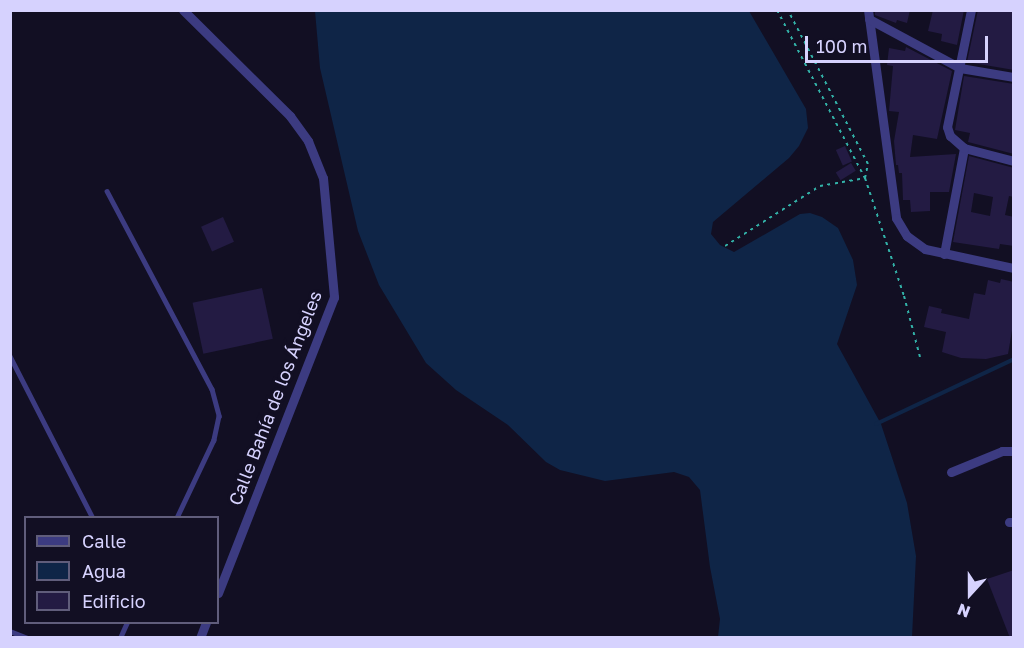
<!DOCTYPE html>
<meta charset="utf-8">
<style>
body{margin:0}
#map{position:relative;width:1024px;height:648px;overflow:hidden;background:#120f23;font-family:"Golos Text",sans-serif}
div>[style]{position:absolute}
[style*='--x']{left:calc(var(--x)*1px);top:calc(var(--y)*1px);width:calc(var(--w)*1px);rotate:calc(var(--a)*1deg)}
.water>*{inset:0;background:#0f2547}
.stream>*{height:4px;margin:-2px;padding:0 2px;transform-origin:2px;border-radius:2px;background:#0f2547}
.building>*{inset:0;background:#231b43;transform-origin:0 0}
.path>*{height:2px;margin-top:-1px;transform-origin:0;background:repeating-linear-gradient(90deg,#32b2a8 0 3px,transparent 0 7.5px)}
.service>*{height:4.5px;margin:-2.25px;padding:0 2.25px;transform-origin:2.25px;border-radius:2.25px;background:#3c3b81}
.minor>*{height:9px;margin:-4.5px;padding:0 4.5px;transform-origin:4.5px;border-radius:4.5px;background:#3c3b81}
span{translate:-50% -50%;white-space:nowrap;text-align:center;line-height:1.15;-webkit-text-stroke:6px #120f23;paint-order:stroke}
.street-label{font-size:18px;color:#d6d2fe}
.frame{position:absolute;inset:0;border:12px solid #d6d2fe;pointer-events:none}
.legend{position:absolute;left:24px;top:516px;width:195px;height:108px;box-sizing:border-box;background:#120f23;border:2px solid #605d7b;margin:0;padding:8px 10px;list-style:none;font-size:18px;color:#d6d2fe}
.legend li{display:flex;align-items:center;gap:12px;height:30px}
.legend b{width:30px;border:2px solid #605d7b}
.north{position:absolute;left:940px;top:564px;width:60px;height:60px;-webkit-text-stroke:4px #120f23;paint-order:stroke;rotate:201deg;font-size:16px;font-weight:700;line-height:24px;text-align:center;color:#d6d2fe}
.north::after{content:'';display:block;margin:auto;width:21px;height:27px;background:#d6d2fe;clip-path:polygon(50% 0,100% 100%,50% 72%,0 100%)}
.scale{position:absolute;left:805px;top:36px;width:183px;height:27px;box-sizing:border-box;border:3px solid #d6d2fe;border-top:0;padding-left:8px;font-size:18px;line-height:21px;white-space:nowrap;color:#d6d2fe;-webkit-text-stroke:4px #120f23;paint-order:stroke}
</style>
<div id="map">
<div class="water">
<i style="clip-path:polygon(315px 11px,749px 11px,806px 109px,808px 128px,799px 146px,789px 158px,713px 222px,711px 234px,720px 245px,734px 252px,800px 214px,810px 213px,822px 217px,838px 228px,853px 260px,857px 285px,837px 344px,881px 424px,907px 503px,916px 556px,912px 637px,718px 637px,720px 619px,710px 567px,700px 490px,689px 477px,674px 472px,605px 481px,560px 470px,546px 462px,508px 425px,456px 390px,426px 363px,379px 285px,358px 231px,320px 68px)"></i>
</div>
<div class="stream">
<i style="--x:876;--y:424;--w:153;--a:-25.2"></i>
</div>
<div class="building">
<i style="clip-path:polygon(875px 10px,910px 10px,907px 23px,897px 20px,896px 23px,875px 15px)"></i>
<i style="clip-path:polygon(933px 10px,964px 10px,957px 45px,941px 41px,942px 34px,928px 31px)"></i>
<i style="clip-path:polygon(978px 10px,1014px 10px,1014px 70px,967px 62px)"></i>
<i style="clip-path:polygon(906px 47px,952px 71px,937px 139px,913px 135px,910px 157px,956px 154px,949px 192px,930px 192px,930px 211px,911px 212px,910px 200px,903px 200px,902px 173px,899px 173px,898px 165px,896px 165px,894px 141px,899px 112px,889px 111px,893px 66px,887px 65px,889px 48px,905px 51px)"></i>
<i style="clip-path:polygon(964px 76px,1014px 84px,1014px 154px,968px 142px,970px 133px,955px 130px)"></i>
<i style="left:845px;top:146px;width:17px;height:10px;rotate:66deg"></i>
<i style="clip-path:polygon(evenodd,969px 156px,1014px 168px,1014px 197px,1009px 196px,1005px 215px,1014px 217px,1014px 246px,1000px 244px,999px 249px,953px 242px,969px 156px,974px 193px,993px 197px,990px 216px,971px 212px,974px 193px)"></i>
<i style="left:851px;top:163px;width:9px;height:18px;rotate:58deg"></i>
<i style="left:223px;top:217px;width:27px;height:24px;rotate:66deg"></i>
<i style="clip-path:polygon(1001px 279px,1014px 282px,1014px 319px,1008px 354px,986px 359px,961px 358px,942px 352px,946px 332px,924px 327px,929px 306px,942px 309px,941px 313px,969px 319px,974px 293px,985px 295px,988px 280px,1000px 283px)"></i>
<i style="left:262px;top:288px;width:52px;height:71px;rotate:78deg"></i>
<i style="clip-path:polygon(1014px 570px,1014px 638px,1010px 638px,987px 579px)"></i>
</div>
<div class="path">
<i style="--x:777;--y:10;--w:190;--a:62.4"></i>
<i style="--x:865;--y:178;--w:124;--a:71.7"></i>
<i style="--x:904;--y:296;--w:63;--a:75.3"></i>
<i style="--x:725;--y:246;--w:112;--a:-32.3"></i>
<i style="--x:820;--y:186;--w:46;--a:-10.1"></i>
<i style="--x:865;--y:178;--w:14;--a:-78"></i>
<i style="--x:868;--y:164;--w:174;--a:-117.5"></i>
</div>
<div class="service">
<i style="--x:107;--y:191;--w:224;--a:62.1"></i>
<i style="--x:212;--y:389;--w:28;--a:75"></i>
<i style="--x:219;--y:416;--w:25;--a:102"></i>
<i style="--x:214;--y:440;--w:86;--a:115.4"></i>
<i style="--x:10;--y:356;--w:182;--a:62.9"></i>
<i style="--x:10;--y:631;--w:18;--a:22"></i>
<i style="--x:120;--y:638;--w:17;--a:-66"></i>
</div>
<div class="minor">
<i style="--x:183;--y:10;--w:151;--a:44.7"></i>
<i style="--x:290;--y:116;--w:31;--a:54"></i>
<i style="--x:308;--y:141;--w:40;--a:68"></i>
<i style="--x:323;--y:178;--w:120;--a:84.7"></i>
<i style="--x:334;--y:297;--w:318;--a:111.4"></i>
<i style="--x:868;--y:10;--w:210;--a:82.3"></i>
<i style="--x:896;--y:218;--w:21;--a:59"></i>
<i style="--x:907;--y:236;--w:22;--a:36"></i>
<i style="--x:925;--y:249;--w:91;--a:12.1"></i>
<i style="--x:869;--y:19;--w:103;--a:28.3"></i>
<i style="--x:960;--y:68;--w:55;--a:9.5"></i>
<i style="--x:964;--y:148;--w:52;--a:14.6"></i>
<i style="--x:944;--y:254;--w:108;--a:-79.3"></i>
<i style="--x:964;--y:148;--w:18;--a:-139"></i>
<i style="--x:950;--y:136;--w:9;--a:-108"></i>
<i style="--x:947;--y:127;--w:119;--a:-78.4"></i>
<i style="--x:951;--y:472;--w:55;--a:-22.4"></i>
<i style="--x:1002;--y:451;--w:12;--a:0"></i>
<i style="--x:1009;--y:522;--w:5;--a:0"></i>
<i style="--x:200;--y:638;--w:17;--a:-69"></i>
</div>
<div class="street-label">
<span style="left:275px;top:398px;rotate:-69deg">Calle Bahía de los Ángeles</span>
</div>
<div class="frame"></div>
<ul class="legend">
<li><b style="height:8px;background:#3c3b81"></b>Calle</li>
<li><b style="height:16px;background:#0f2547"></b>Agua</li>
<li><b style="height:16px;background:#231b43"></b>Edificio</li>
</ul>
<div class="north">N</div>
<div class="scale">100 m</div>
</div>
